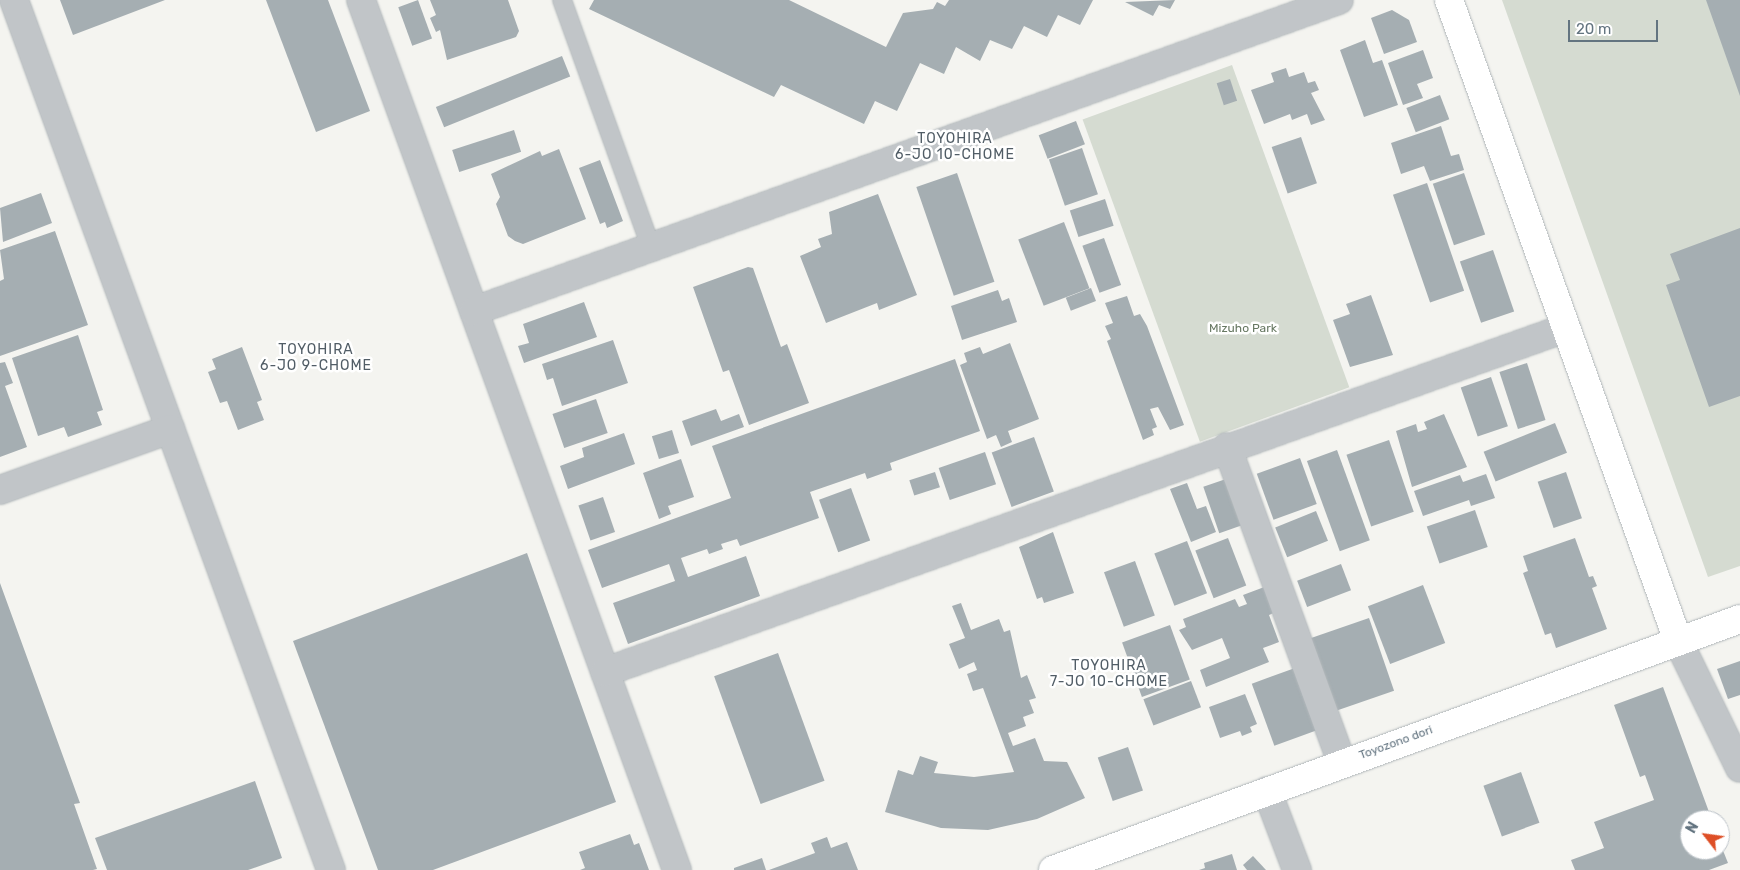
<!DOCTYPE html>
<style>
body{margin:0}
#map{position:relative;width:1740px;height:870px;overflow:hidden;background:#f4f4f0;font-family:Rubik,sans-serif}
div>[style]{position:absolute}
[style*='--x']{left:calc(var(--x)*1px);top:calc(var(--y)*1px);width:calc(var(--w)*1px);rotate:calc(var(--a)*1deg)}
.green>*{inset:0;background:#d5dbd1;transform-origin:0 0}
.building>*{inset:0;background:#a5aeb2;transform-origin:0 0}
.roads{filter:drop-shadow(0 0 1px #b1b7ba) drop-shadow(0 0 1px #b1b7ba)}
.lane>*{height:18px;margin:-9px;padding:0 9px;transform-origin:9px;border-radius:9px;background:#c1c5c8}
.street>*{height:28px;margin:-14px;padding:0 14px;transform-origin:14px;border-radius:14px;background:#c1c5c8}
.secondary>*{height:28px;margin:-14px;padding:0 14px;transform-origin:14px;border-radius:14px;background:#fff}
span{translate:-50% -50%;white-space:nowrap;text-align:center;line-height:1.15;-webkit-text-stroke:5px #fff;paint-order:stroke}
.park-label{font-size:12px;color:#677862}
.street-label{font-size:12px;color:#637480}
.neighbourhood-label{font-size:14px;color:#515d66;letter-spacing:1px}
.north{position:absolute;left:1680px;top:810px;width:50px;height:50px;box-sizing:border-box;background:#fff;border:1px solid #c1c7cc;border-radius:50%;rotate:300deg;font-size:14px;font-weight:700;line-height:20px;text-align:center;color:#637480}
.north::after{content:'';display:block;margin:auto;width:18px;height:22px;background:#de4f26;clip-path:polygon(50% 0,100% 100%,50% 72%,0 100%)}
.scale{position:absolute;left:1568px;top:20px;width:90px;height:22px;box-sizing:border-box;border:2px solid #637480;border-top:0;padding-left:6px;font-size:15px;line-height:18px;white-space:nowrap;color:#637480;-webkit-text-stroke:4px #fff;paint-order:stroke}
</style>
<div id="map">
<div class="green">
<i style="clip-path:polygon(1502px 0,1740px 0,1740px 566px,1708px 577px)"></i>
<i style="left:1232px;top:65px;width:343px;height:159px;rotate:70deg"></i>
</div>
<div class="building">
<i style="clip-path:polygon(60px 0,165px 0,73px 35px)"></i>
<i style="clip-path:polygon(266px 0,328px 0,370px 111px,316px 132px)"></i>
<i style="left:418px;top:0;width:41px;height:21px;rotate:70deg"></i>
<i style="clip-path:polygon(430px 0,508px 0,519px 31px,516px 37px,447px 60px,440px 30px,436px 32px,430px 18px,436px 15px)"></i>
<i style="clip-path:polygon(594px 0,789px 0,886px 47px,903px 13px,933px 9px,937px 2px,945px 6px,949px 0,1093px 0,1080px 25px,1058px 15px,1047px 37px,1024px 26px,1012px 49px,990px 40px,980px 61px,956px 47px,944px 74px,920px 63px,897px 111px,875px 101px,864px 124px,781px 85px,774px 97px,589px 9px)"></i>
<i style="clip-path:polygon(1175px 0,1170px 9px,1159px 5px,1153px 16px,1125px 2px)"></i>
<i style="clip-path:polygon(1706px 0,1740px 0,1740px 96px)"></i>
<i style="clip-path:polygon(1392px 10px,1409px 20px,1417px 42px,1384px 54px,1371px 18px)"></i>
<i style="clip-path:polygon(1365px 40px,1373px 63px,1382px 60px,1398px 105px,1364px 117px,1340px 50px)"></i>
<i style="clip-path:polygon(1423px 50px,1433px 78px,1417px 84px,1423px 98px,1403px 105px,1388px 63px)"></i>
<i style="left:562px;top:56px;width:22px;height:136px;rotate:68deg"></i>
<i style="clip-path:polygon(1286px 68px,1289px 77px,1304px 72px,1308px 83px,1315px 81px,1319px 90px,1311px 93px,1325px 120px,1311px 125px,1307px 114px,1292px 120px,1290px 114px,1264px 124px,1251px 90px,1274px 82px,1271px 73px)"></i>
<i style="left:1230px;top:79px;width:23px;height:14px;rotate:72deg"></i>
<i style="left:1440px;top:95px;width:26px;height:36px;rotate:69deg"></i>
<i style="left:1076px;top:121px;width:25px;height:40px;rotate:69deg"></i>
<i style="clip-path:polygon(1441px 126px,1451px 156px,1459px 154px,1464px 170px,1430px 181px,1424px 166px,1401px 174px,1391px 143px)"></i>
<i style="left:514px;top:130px;width:23px;height:65px;rotate:72deg"></i>
<i style="left:1301px;top:137px;width:49px;height:31px;rotate:71deg"></i>
<i style="left:1082px;top:148px;width:49px;height:35px;rotate:71deg"></i>
<i style="clip-path:polygon(559px 149px,586px 219px,523px 244px,515px 241px,508px 236px,496px 204px,500px 197px,491px 174px,540px 151px,542px 156px)"></i>
<i style="clip-path:polygon(600px 160px,623px 221px,607px 228px,605px 222px,600px 224px,579px 168px)"></i>
<i style="left:957px;top:173px;width:115px;height:43px;rotate:71deg"></i>
<i style="left:1464px;top:173px;width:65px;height:33px;rotate:71deg"></i>
<i style="left:1427px;top:183px;width:114px;height:36px;rotate:71deg"></i>
<i style="clip-path:polygon(41px 193px,52px 223px,3px 242px,0 208px)"></i>
<i style="clip-path:polygon(878px 194px,917px 295px,879px 310px,877px 303px,826px 323px,800px 256px,821px 247px,818px 239px,832px 234px,829px 212px)"></i>
<i style="left:1105px;top:199px;width:28px;height:37px;rotate:72deg"></i>
<i style="left:1064px;top:222px;width:71px;height:49px;rotate:69deg"></i>
<i style="clip-path:polygon(1740px 228px,1740px 396px,1709px 407px,1666px 285px,1680px 280px,1670px 254px)"></i>
<i style="clip-path:polygon(55px 231px,88px 325px,0 356px,0 281px,4px 279px,0 250px)"></i>
<i style="left:1104px;top:238px;width:50px;height:23px;rotate:70deg"></i>
<i style="left:1493px;top:250px;width:65px;height:35px;rotate:71deg"></i>
<i style="clip-path:polygon(748px 267px,753px 268px,781px 347px,787px 344px,809px 403px,749px 425px,729px 370px,723px 372px,693px 287px)"></i>
<i style="left:1091px;top:288px;width:14px;height:27px;rotate:69deg"></i>
<i style="clip-path:polygon(998px 290px,1002px 301px,1009px 298px,1017px 322px,962px 340px,951px 306px)"></i>
<i style="clip-path:polygon(1371px 295px,1393px 355px,1350px 367px,1333px 320px,1350px 314px,1346px 304px)"></i>
<i style="clip-path:polygon(1127px 296px,1134px 316px,1140px 314px,1147px 326px,1184px 425px,1170px 430px,1158px 407px,1150px 409px,1157px 427px,1152px 429px,1154px 435px,1143px 440px,1107px 341px,1111px 339px,1105px 326px,1113px 323px,1105px 303px)"></i>
<i style="clip-path:polygon(584px 302px,597px 337px,524px 363px,518px 346px,529px 343px,523px 324px)"></i>
<i style="clip-path:polygon(78px 335px,103px 410px,97px 412px,102px 425px,68px 437px,64px 427px,38px 436px,12px 358px)"></i>
<i style="clip-path:polygon(613px 340px,628px 383px,562px 406px,553px 378px,547px 380px,542px 364px)"></i>
<i style="clip-path:polygon(1010px 343px,1039px 419px,1008px 431px,1012px 442px,1001px 447px,996px 435px,987px 439px,960px 365px,967px 362px,964px 353px,980px 347px,983px 354px)"></i>
<i style="clip-path:polygon(242px 347px,262px 400px,257px 402px,264px 420px,238px 430px,227px 401px,220px 403px,208px 372px,216px 369px,212px 359px)"></i>
<i style="clip-path:polygon(955px 359px,980px 431px,890px 463px,892px 470px,867px 479px,865px 473px,810px 492px,819px 518px,740px 546px,737px 539px,721px 544px,723px 549px,709px 554px,707px 549px,681px 558px,688px 577px,746px 556px,760px 596px,628px 644px,613px 603px,675px 581px,669px 564px,602px 588px,588px 550px,731px 498px,712px 446px)"></i>
<i style="clip-path:polygon(5px 362px,13px 383px,5px 386px,27px 447px,0 457px,0 363px)"></i>
<i style="left:1527px;top:363px;width:60px;height:29px;rotate:72deg"></i>
<i style="left:1491px;top:377px;width:52px;height:32px;rotate:71deg"></i>
<i style="left:596px;top:399px;width:36px;height:46px;rotate:71deg"></i>
<i style="clip-path:polygon(716px 409px,721px 421px,739px 414px,744px 427px,691px 446px,682px 421px)"></i>
<i style="clip-path:polygon(1444px 414px,1467px 467px,1412px 487px,1396px 431px,1416px 424px,1418px 432px,1427px 429px,1424px 422px)"></i>
<i style="left:1555px;top:423px;width:32px;height:77px;rotate:68deg"></i>
<i style="left:672px;top:430px;width:24px;height:21px;rotate:73deg"></i>
<i style="clip-path:polygon(624px 433px,635px 464px,568px 489px,560px 466px,584px 457px,582px 448px)"></i>
<i style="left:1034px;top:437px;width:58px;height:45px;rotate:70deg"></i>
<i style="left:1389px;top:440px;width:76px;height:45px;rotate:71deg"></i>
<i style="left:1337px;top:450px;width:96px;height:32px;rotate:70deg"></i>
<i style="left:985px;top:452px;width:34px;height:49px;rotate:71deg"></i>
<i style="left:1300px;top:458px;width:49px;height:46px;rotate:70deg"></i>
<i style="clip-path:polygon(681px 459px,694px 497px,668px 506px,671px 514px,659px 519px,643px 473px)"></i>
<i style="left:935px;top:472px;width:16px;height:27px;rotate:72deg"></i>
<i style="left:1566px;top:472px;width:49px;height:30px;rotate:71deg"></i>
<i style="clip-path:polygon(1486px 474px,1495px 498px,1471px 506px,1469px 500px,1423px 516px,1414px 491px,1460px 475px,1463px 482px)"></i>
<i style="left:1226px;top:479px;width:49px;height:24px;rotate:71deg"></i>
<i style="clip-path:polygon(1187px 483px,1197px 509px,1206px 506px,1216px 532px,1191px 542px,1170px 489px)"></i>
<i style="left:851px;top:488px;width:56px;height:34px;rotate:70deg"></i>
<i style="left:603px;top:497px;width:37px;height:26px;rotate:71deg"></i>
<i style="left:1475px;top:510px;width:39px;height:51px;rotate:71deg"></i>
<i style="left:1316px;top:511px;width:32px;height:44px;rotate:68deg"></i>
<i style="clip-path:polygon(1053px 532px,1074px 593px,1044px 603px,1042px 597px,1037px 599px,1019px 547px)"></i>
<i style="left:1228px;top:538px;width:51px;height:35px;rotate:69deg"></i>
<i style="clip-path:polygon(1575px 538px,1589px 577px,1593px 576px,1597px 586px,1592px 588px,1607px 629px,1556px 648px,1551px 633px,1545px 635px,1523px 573px,1528px 571px,1523px 556px)"></i>
<i style="left:1187px;top:541px;width:56px;height:35px;rotate:69deg"></i>
<i style="clip-path:polygon(527px 553px,616px 802px,433px 870px,378px 870px,293px 641px)"></i>
<i style="left:1135px;top:561px;width:58px;height:33px;rotate:70deg"></i>
<i style="left:1341px;top:564px;width:28px;height:47px;rotate:69deg"></i>
<i style="clip-path:polygon(0 583px,80px 803px,74px 804px,97px 869px,93px 870px,0 870px)"></i>
<i style="left:1423px;top:585px;width:62px;height:59px;rotate:69deg"></i>
<i style="clip-path:polygon(1267px 586px,1276px 612px,1269px 615px,1279px 642px,1263px 648px,1269px 662px,1206px 687px,1200px 670px,1230px 658px,1222px 638px,1192px 650px,1179px 630px,1186px 627px,1183px 619px,1235px 599px,1239px 607px,1247px 604px,1243px 595px)"></i>
<i style="clip-path:polygon(961px 603px,971px 630px,999px 619px,1004px 632px,1010px 630px,1021px 678px,1027px 675px,1036px 698px,1029px 700px,1034px 713px,1023px 717px,1026px 726px,1008px 733px,1013px 746px,1035px 738px,1044px 761px,1067px 762px,1085px 798px,1037px 819px,988px 830px,941px 828px,885px 812px,898px 770px,913px 775px,920px 756px,938px 762px,934px 773px,974px 777px,1014px 772px,983px 688px,973px 691px,967px 674px,977px 670px,974px 662px,959px 669px,949px 644px,965px 638px,952px 606px)"></i>
<i style="left:1369px;top:618px;width:77px;height:65px;rotate:71deg"></i>
<i style="left:1170px;top:625px;width:58px;height:51px;rotate:70deg"></i>
<i style="left:778px;top:653px;width:136px;height:68px;rotate:70deg"></i>
<i style="clip-path:polygon(1740px 661px,1740px 695px,1728px 699px,1717px 669px)"></i>
<i style="left:1295px;top:668px;width:66px;height:46px;rotate:70deg"></i>
<i style="left:1191px;top:681px;width:28px;height:51px;rotate:69deg"></i>
<i style="clip-path:polygon(1663px 687px,1712px 820px,1690px 820px,1690px 850px,1720px 850px,1720px 843px,1728px 863px,1709px 870px,1575px 870px,1571px 860px,1604px 848px,1594px 822px,1654px 800px,1645px 775px,1640px 777px,1614px 705px)"></i>
<i style="clip-path:polygon(1245px 694px,1257px 724px,1250px 727px,1252px 732px,1242px 736px,1240px 731px,1220px 738px,1209px 707px)"></i>
<i style="left:1128px;top:747px;width:46px;height:32px;rotate:71deg"></i>
<i style="left:1521px;top:772px;width:54px;height:40px;rotate:70deg"></i>
<i style="clip-path:polygon(255px 781px,282px 858px,248px 870px,107px 870px,95px 838px)"></i>
<i style="clip-path:polygon(630px 834px,634px 845px,639px 843px,649px 870px,580px 870px,585px 868px,579px 852px)"></i>
<i style="clip-path:polygon(827px 837px,831px 848px,847px 842px,858px 870px,769px 870px,815px 853px,811px 843px)"></i>
<i style="clip-path:polygon(1232px 854px,1237px 870px,1199px 870px,1205px 868px,1204px 863px)"></i>
<i style="clip-path:polygon(1253px 856px,1266px 870px,1247px 870px,1243px 865px)"></i>
<i style="clip-path:polygon(762px 858px,766px 870px,734px 870px,734px 868px)"></i>
</div>
<div class="roads">
<div class="lane">
<i style="--x:562;--y:0;--w:263;--a:70.2"></i>
</div>
<div class="street">
<i style="--x:14;--y:0;--w:926;--a:69.98"></i>
<i style="--x:361;--y:0;--w:926;--a:70.04"></i>
<i style="--x:474;--y:311;--w:919;--a:-19.78"></i>
<i style="--x:1227;--y:447;--w:336;--a:70"></i>
<i style="--x:0;--y:490;--w:181;--a:-19.7"></i>
<i style="--x:1678;--y:641;--w:141;--a:64"></i>
<i style="--x:605;--y:672;--w:1021;--a:-19.7"></i>
<i style="--x:1267;--y:791;--w:85;--a:69.2"></i>
</div>
<div class="secondary">
<i style="--x:1449;--y:0;--w:681;--a:70.34"></i>
<i style="--x:1053;--y:870;--w:731;--a:-20.07"></i>
</div>
</div>
<div class="park-label">
<span style="left:1243px;top:329px">Mizuho Park</span>
</div>
<div class="street-label">
<span style="left:1396px;top:743px;rotate:-20deg">Toyozono dori</span>
</div>
<div class="neighbourhood-label">
<span style="left:955px;top:147px">TOYOHIRA<br>6-JO 10-CHOME</span>
<span style="left:316px;top:358px">TOYOHIRA<br>6-JO 9-CHOME</span>
<span style="left:1109px;top:674px">TOYOHIRA<br>7-JO 10-CHOME</span>
</div>
<div class="north">N</div>
<div class="scale">20 m</div>
</div>
